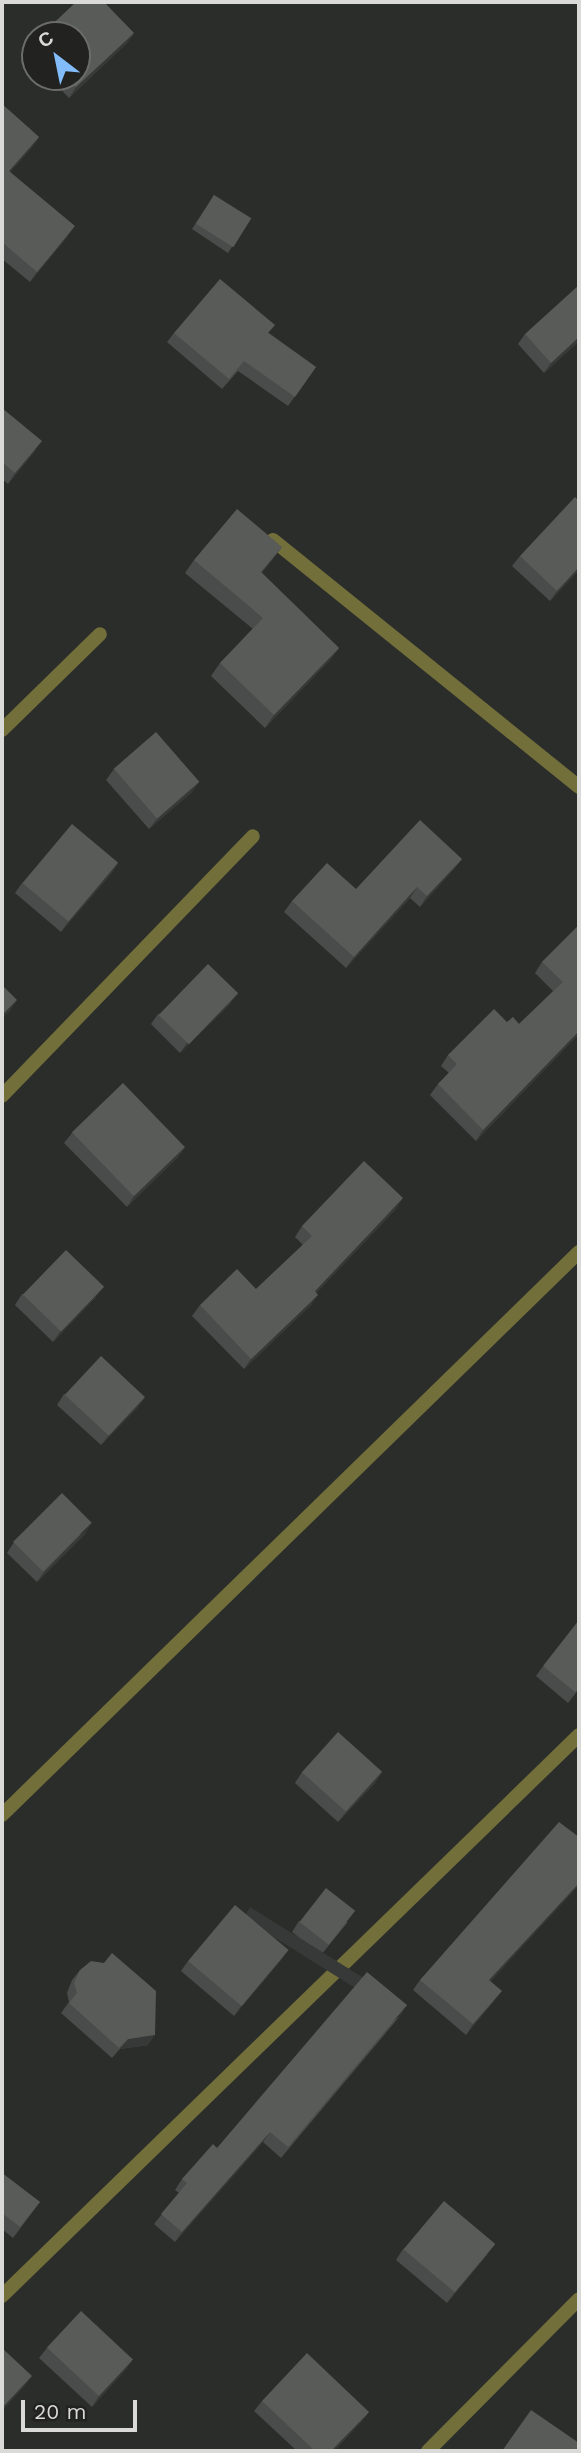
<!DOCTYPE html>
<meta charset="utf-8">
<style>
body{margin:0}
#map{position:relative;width:581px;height:2453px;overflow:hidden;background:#2b2d2a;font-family:"Work Sans",sans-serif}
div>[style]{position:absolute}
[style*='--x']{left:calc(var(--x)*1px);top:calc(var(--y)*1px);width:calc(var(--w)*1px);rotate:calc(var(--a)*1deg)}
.service>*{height:14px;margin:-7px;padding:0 7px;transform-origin:7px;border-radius:7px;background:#736f3b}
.minor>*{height:14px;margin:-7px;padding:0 7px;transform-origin:7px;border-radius:7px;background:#736f3b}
.wall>*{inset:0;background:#494c4a}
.shaded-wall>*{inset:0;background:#363937;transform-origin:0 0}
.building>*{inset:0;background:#595b59;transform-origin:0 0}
span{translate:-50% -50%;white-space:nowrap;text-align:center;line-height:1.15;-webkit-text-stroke:6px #222321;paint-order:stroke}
.frame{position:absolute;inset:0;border:4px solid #dadbd9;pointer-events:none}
.north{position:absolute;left:21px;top:21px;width:70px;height:70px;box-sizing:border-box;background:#222321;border:2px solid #6c6d6b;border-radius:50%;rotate:328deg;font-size:19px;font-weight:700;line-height:28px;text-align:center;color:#dadbd9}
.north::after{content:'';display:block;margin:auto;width:24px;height:32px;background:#83bcfb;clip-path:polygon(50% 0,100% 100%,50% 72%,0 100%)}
.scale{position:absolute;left:21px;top:2400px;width:116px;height:32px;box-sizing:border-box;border:4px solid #dadbd9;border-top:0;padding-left:9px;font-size:21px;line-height:24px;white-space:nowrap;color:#dadbd9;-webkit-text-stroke:5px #222321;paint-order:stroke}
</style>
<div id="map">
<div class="service">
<i style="--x:273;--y:540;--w:393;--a:38.9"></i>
<i style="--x:2;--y:1815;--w:806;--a:-44.3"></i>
<i style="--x:2;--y:2296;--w:805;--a:-44.19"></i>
<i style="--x:428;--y:2451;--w:214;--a:-45.2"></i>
</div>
<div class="minor">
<i style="--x:2;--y:730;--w:137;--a:-44.4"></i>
<i style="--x:2;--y:1096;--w:361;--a:-46"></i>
</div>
<div class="wall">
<i style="clip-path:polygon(134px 33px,127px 43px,69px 98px,49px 77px,77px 77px)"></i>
<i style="clip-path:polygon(35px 41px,35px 63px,26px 53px)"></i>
<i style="clip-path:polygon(2px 104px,39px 137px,32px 147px,10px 172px,68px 236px,30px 282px,2px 259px)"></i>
<i style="clip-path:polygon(214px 195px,232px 247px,228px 253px,192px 229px)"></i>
<i style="clip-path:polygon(174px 333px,269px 333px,316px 367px,288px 406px,238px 371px,222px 389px,167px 342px)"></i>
<i style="clip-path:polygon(525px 334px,579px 341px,544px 373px,518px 344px)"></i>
<i style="clip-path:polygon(2px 408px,35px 451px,8px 484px,2px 479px)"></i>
<i style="clip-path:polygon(282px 547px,262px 573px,339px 648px,330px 660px,265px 728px,211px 676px,220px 663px,253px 629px,185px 573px,194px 560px)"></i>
<i style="clip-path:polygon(520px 556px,579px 570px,550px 601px,512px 566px)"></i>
<i style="clip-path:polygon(114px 769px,199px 782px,192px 792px,149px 829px,106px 780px)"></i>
<i style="clip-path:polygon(462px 859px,454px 869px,420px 907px,410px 898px,346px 968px,284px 912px,292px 901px,356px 889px)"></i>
<i style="clip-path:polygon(118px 863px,111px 874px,61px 932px,15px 893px,22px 883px)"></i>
<i style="clip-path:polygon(579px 925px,579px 1034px,476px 1141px,430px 1095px,438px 1084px,449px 1073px,441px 1066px,448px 1055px,507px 1022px,519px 1024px,553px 991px,535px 973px,542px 962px)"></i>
<i style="clip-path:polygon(230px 1004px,180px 1053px,151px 1024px,158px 1014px)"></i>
<i style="clip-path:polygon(72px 1133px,185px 1147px,178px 1157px,127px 1207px,64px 1143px)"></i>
<i style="clip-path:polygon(396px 1209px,316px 1293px,311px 1305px,244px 1369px,192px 1316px,200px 1305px,256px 1289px,303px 1245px,295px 1237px,302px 1226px)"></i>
<i style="clip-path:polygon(22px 1294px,96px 1297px,53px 1342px,15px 1305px)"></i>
<i style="clip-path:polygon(64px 1394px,145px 1397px,137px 1408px,101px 1445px,57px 1405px)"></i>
<i style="clip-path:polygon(85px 1534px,37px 1582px,7px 1553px,14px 1542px)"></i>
<i style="clip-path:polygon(543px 1666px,579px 1689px,568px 1703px,536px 1676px)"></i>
<i style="clip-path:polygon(302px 1772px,382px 1772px,375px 1783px,338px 1822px,295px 1783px)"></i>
<i style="clip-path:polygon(579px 1837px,579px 1885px,490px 1981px,494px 2001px,466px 2035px,413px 1990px,420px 1980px)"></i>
<i style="clip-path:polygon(299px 1921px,348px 1922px,321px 1955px,292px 1932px)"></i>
<i style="clip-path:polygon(288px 1950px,281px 1960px,234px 2016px,181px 1971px,188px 1961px)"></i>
<i style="clip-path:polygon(80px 1970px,148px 2045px,120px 2049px,112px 2058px,61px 2013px,69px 2002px,67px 1993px,72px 1980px)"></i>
<i style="clip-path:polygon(400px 2016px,281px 2158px,263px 2142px,175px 2242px,154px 2224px,179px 2193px,175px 2190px,182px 2179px,217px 2148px)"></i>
<i style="clip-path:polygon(2px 2173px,40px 2202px,13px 2238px,2px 2229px)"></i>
<i style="clip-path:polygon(403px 2249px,487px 2255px,447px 2303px,396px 2260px)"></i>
<i style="clip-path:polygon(47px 2348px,133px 2359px,126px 2369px,92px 2407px,39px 2358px)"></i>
<i style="clip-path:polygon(262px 2401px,369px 2412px,361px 2422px,334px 2451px,297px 2451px,254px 2411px)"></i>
</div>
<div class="shaded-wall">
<i style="clip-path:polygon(134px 33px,127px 43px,69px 98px,76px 87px)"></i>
<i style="clip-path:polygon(39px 137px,32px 147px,2px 181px,9px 171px)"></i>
<i style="clip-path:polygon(75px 226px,68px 236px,30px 282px,37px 272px)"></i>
<i style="clip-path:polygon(579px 337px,579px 341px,544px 373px,551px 363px)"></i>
<i style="clip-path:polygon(42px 441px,35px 451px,8px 484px,15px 473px)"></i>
<i style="clip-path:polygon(282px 547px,273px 559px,252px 585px,261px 572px)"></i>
<i style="clip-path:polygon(579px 567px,579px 570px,550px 601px,557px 591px)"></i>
<i style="clip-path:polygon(339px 648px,330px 660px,265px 728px,274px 715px)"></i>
<i style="clip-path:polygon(199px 782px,192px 792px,149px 829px,157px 819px)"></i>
<i style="clip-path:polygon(462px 859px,454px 869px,420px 907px,427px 896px)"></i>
<i style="clip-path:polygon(118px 863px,111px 874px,61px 932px,68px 922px)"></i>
<i style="clip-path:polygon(417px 887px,410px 898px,346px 968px,354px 957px)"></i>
<i style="clip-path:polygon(238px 993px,230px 1004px,180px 1053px,187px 1043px)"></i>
<i style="clip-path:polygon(17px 1000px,10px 1011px,2px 1018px,2px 1015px)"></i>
<i style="clip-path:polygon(579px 1031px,579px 1034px,476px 1141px,483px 1130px)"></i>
<i style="clip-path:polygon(185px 1147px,178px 1157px,127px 1207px,134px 1196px)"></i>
<i style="clip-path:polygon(403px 1198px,396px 1209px,308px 1302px,315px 1291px)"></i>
<i style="clip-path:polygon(104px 1287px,96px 1297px,53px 1342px,60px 1332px)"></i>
<i style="clip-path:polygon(318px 1295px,311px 1305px,244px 1369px,251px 1359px)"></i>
<i style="clip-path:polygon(145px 1397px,137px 1408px,101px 1445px,109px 1435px)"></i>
<i style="clip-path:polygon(92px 1523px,85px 1534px,37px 1582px,44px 1572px)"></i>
<i style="clip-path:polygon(382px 1772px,375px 1783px,338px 1822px,346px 1812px)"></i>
<i style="clip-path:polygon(579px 1883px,579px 1885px,482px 1991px,489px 1980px)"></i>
<i style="clip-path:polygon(288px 1950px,281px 1960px,234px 2016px,241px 2006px)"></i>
<i style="clip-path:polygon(502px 1991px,494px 2001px,466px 2035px,473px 2024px)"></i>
<i style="left:407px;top:2005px;width:13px;height:185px;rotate:122deg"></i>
<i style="clip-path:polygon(155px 2035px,148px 2045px,120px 2049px,112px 2058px,128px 2039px)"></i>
<i style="clip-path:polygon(270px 2132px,263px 2142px,175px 2242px,182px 2232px)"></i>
<i style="clip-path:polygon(495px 2244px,487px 2255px,447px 2303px,455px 2292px)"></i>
<i style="clip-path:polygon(133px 2359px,126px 2369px,92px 2407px,99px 2396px)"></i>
<i style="clip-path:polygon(32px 2376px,24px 2387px,2px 2411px,2px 2408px)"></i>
<i style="clip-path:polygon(369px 2412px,361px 2422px,334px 2451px,331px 2451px)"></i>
</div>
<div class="building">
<i style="clip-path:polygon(76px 2px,104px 2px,134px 33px,76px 87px,66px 77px,77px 77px,77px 35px,41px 35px)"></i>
<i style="clip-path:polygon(2px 104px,39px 137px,9px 171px,75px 226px,37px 272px,2px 242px)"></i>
<i style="left:214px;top:195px;width:44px;height:34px;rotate:32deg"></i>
<i style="clip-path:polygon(220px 279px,275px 325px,268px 333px,316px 367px,295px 397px,244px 361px,229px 379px,174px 333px)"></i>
<i style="clip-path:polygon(579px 285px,579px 337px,551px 363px,525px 334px)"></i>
<i style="clip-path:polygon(2px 408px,42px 441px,15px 473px,2px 462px)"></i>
<i style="clip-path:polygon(575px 497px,579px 501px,579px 567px,557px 591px,520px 556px)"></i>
<i style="clip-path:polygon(237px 509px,282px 547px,261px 572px,339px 648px,274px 715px,220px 663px,263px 618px,194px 560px)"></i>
<i style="left:156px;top:732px;width:66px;height:56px;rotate:49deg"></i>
<i style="clip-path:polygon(420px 820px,462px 859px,427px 896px,417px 887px,354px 957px,292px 901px,327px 863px,356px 889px)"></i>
<i style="left:72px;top:824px;width:60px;height:77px;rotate:40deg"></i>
<i style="clip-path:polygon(579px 925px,579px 1031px,483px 1130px,438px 1084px,457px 1064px,448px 1055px,494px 1009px,507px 1022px,513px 1017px,519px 1024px,563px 982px,542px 962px)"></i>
<i style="left:208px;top:964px;width:42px;height:71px;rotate:44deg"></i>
<i style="clip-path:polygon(2px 985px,17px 1000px,2px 1015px)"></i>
<i style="left:123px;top:1083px;width:89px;height:71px;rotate:46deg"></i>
<i style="clip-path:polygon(364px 1161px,403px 1198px,315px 1291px,318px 1295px,251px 1359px,200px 1305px,237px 1269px,256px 1289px,312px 1236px,302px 1226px)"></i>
<i style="left:66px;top:1250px;width:53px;height:62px;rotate:44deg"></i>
<i style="left:101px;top:1356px;width:60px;height:53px;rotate:43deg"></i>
<i style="left:62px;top:1493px;width:42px;height:69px;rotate:45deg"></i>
<i style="clip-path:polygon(579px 1620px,579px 1688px,575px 1692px,543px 1666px)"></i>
<i style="left:338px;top:1732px;width:59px;height:54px;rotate:42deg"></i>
<i style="clip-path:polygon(559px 1822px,579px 1837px,579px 1883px,489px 1980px,502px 1991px,473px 2024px,420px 1980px)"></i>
<i style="left:326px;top:1888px;width:37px;height:43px;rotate:38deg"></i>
<i style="left:235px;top:1905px;width:70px;height:73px;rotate:40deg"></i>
<i style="clip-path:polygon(112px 1953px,156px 1991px,155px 2035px,128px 2039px,119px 2048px,69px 2003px,77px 1993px,74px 1983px,80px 1970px,91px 1961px,104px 1963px)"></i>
<i style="clip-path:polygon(367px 1972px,407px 2005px,288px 2147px,270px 2132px,182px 2232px,161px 2214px,187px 2183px,182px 2179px,213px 2144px,217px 2148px)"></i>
<i style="clip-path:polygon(2px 2173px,40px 2202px,20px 2227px,2px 2213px)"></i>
<i style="left:444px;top:2201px;width:67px;height:63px;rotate:40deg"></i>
<i style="left:81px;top:2311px;width:71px;height:50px;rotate:43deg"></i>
<i style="clip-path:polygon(2px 2348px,32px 2376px,2px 2408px)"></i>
<i style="clip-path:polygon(307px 2353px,369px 2412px,331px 2451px,315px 2451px,262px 2401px)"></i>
<i style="clip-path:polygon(531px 2410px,579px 2443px,579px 2451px,502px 2451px)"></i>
</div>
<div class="frame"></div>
<div class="north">С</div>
<div class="scale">20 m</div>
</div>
